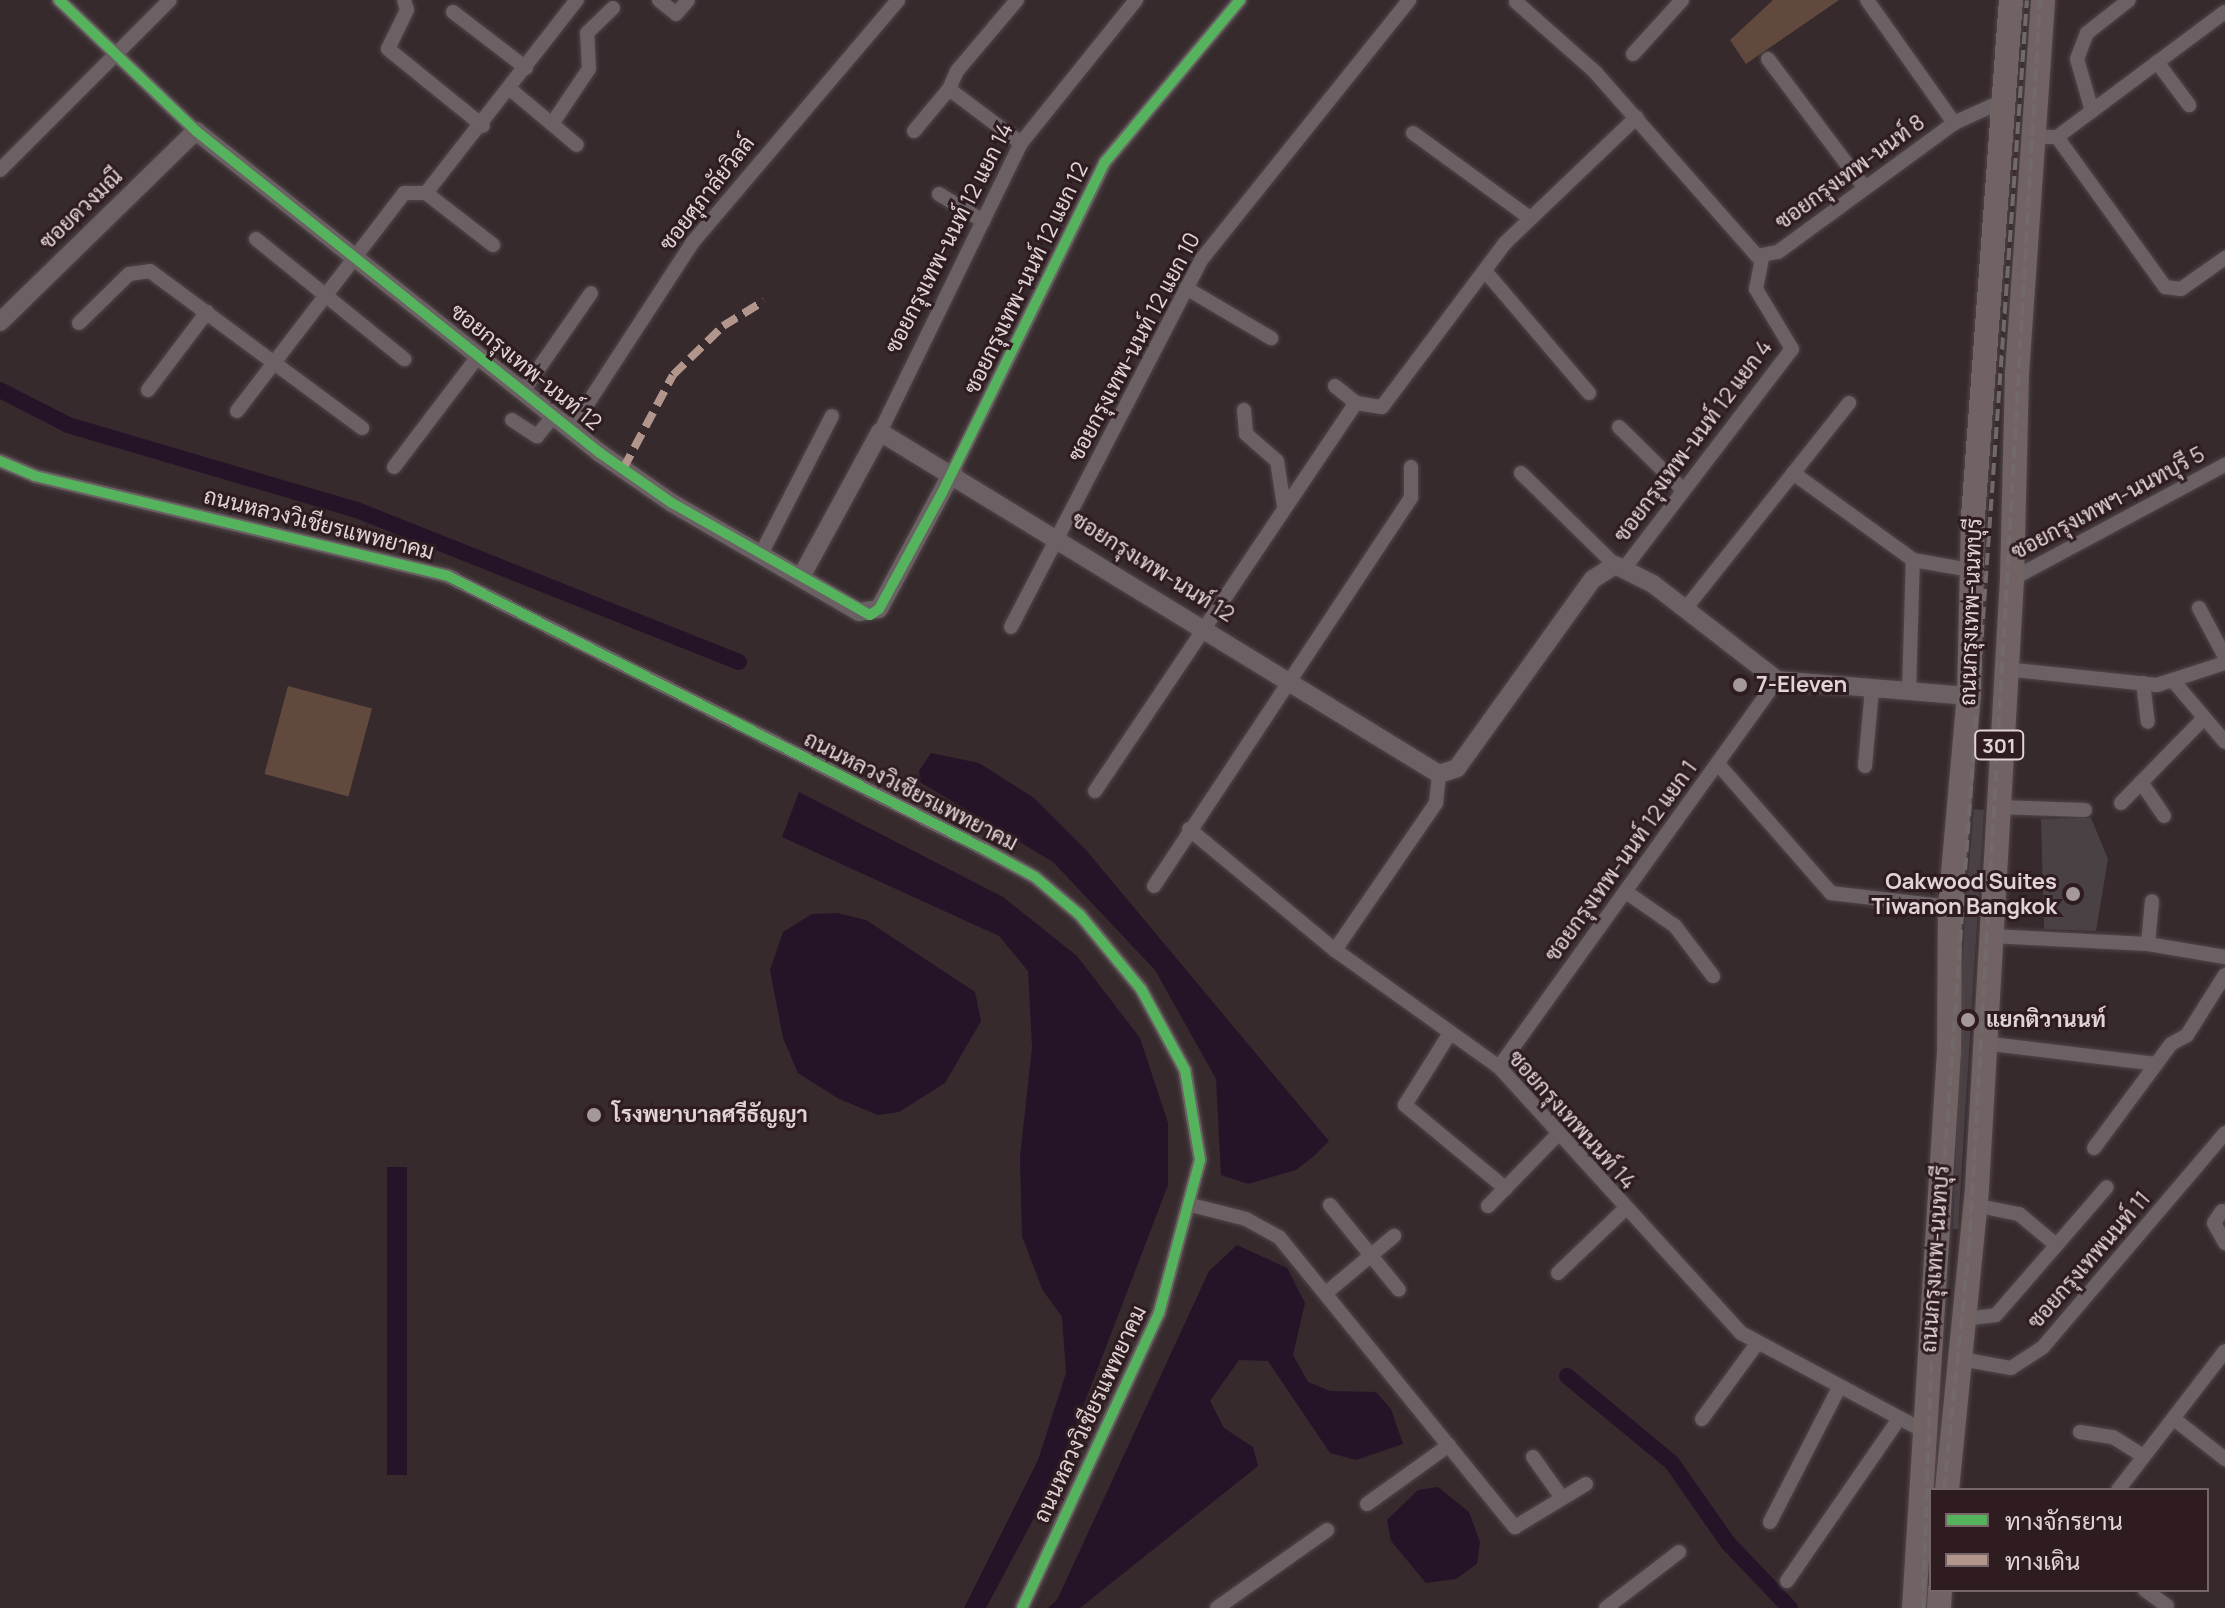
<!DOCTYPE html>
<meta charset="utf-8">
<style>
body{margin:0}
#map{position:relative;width:2225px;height:1608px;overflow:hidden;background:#362a2d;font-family:Manrope,Sarabun,sans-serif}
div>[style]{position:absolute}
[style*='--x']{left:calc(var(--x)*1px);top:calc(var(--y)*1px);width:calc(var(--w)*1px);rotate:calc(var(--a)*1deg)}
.green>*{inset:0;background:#61493d;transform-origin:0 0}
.water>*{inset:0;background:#251428;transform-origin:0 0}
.canal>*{height:16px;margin:-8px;padding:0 8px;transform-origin:8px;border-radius:8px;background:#251428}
.building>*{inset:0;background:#4a4145}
.roads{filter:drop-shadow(0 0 2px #504648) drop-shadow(0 0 2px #504648)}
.minor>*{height:14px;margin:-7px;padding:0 7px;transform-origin:7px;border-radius:7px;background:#6b6164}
.tertiary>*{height:18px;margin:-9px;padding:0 9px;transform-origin:9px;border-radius:9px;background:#6b6164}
.primary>*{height:24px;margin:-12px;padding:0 12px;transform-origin:12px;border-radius:12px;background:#716264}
.rail>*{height:4px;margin-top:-2px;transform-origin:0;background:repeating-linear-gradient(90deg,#72696b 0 12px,transparent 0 18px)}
.quiet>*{height:8px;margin-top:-4px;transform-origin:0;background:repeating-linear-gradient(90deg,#b2968c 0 16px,transparent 0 24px)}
.cycleway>*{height:10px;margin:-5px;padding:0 5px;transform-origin:5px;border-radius:5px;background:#56b35d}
.dots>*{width:22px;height:22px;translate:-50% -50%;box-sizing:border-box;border:4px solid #2f1c21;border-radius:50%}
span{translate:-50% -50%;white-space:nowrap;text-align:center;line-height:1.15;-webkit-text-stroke:6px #2f1c21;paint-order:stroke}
.shield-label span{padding:2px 6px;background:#2f1c21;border:2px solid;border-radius:6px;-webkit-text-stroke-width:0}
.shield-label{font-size:20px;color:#e1d4d6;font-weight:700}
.street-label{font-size:22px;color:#e1d4d6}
.poi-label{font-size:22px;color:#e1d4d6;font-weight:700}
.left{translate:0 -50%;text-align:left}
.right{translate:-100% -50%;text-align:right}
.legend{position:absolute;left:1929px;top:1488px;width:280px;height:104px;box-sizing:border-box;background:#2f1c21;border:2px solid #766669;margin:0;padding:10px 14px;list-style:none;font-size:24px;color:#e1d4d6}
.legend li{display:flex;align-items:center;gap:16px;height:40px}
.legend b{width:40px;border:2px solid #766669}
</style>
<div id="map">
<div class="green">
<i style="clip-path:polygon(1773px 0,1839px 0,1746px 64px,1730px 40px)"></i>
<i style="left:288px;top:686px;width:87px;height:91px;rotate:15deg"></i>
</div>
<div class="water">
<i style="clip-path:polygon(931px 753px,979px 763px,1034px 798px,1086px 850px,1329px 1141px,1315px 1155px,1296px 1170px,1248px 1184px,1221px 1175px,1216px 1079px,1155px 970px,1053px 862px,920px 782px,919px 771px)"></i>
<i style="clip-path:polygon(799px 792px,1003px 897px,1077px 956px,1140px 1038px,1168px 1123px,1168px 1185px,1057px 1475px,986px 1608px,964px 1608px,1038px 1460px,1066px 1373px,1062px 1317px,1042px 1289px,1022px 1236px,1020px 1157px,1032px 1047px,1028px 971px,999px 936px,782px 837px)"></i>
<i style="clip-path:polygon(837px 913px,866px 920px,975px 992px,981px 1021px,945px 1083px,899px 1112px,878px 1115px,839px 1099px,798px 1073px,783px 1038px,770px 970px,783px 932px,812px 914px)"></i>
<i style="left:387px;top:1167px;width:20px;height:308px"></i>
<i style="clip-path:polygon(1237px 1245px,1287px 1268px,1305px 1303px,1293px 1355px,1308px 1382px,1330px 1391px,1376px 1392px,1391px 1409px,1403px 1444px,1356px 1460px,1330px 1453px,1268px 1361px,1239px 1360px,1210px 1401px,1224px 1428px,1253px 1447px,1258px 1466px,1080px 1608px,1048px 1608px,1057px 1600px,1209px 1271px)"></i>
<i style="clip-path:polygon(1438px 1487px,1469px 1512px,1480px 1542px,1477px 1564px,1456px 1579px,1426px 1583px,1391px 1541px,1387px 1520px,1418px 1490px)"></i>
</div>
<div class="canal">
<i style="--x:0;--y:390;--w:76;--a:27.2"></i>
<i style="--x:68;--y:425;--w:301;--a:16.4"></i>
<i style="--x:357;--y:510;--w:411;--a:21.7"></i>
<i style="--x:1567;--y:1376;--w:136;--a:39.6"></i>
<i style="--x:1672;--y:1463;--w:98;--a:55"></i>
<i style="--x:1728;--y:1543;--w:90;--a:46.4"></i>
</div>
<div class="building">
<i style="clip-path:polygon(1974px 809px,1984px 810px,1958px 1229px,1953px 1229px,1965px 908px)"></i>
<i style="clip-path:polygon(2091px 818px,2108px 859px,2096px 931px,2044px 929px,2041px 819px)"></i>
</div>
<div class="roads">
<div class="minor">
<i style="--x:59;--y:0;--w:190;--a:43.7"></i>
<i style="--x:404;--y:0;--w:10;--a:73"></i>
<i style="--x:407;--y:10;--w:43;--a:116"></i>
<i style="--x:388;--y:49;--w:122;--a:39"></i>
<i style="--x:659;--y:0;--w:22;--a:39"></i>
<i style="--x:676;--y:14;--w:18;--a:-49"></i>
<i style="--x:1017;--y:0;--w:93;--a:130.2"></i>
<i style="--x:957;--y:71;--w:20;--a:114"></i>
<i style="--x:949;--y:89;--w:90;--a:36.9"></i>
<i style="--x:1867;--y:0;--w:151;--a:54.7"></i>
<i style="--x:1516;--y:2;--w:106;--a:41.5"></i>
<i style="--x:1595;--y:72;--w:245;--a:48.6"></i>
<i style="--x:1757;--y:256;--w:21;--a:-11"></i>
<i style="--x:1778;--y:252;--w:218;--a:-36.2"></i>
<i style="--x:1954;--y:123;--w:56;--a:-24.3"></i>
<i style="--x:453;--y:12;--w:92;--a:37.5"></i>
<i style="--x:1633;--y:54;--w:73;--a:-47.8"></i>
<i style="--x:1768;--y:59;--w:160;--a:53.1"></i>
<i style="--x:2157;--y:62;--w:54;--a:53.3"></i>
<i style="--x:510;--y:89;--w:87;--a:39.9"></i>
<i style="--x:2092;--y:111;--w:54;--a:-106.1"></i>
<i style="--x:2077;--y:59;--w:28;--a:-69"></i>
<i style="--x:2087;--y:33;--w:53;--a:-38.2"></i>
<i style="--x:552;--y:124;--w:66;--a:-56.1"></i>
<i style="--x:589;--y:69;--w:36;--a:-93"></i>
<i style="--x:587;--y:33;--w:36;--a:-44"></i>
<i style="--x:914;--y:131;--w:55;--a:-50.2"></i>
<i style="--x:1413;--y:133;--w:145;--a:36"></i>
<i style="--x:2036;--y:137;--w:21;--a:0"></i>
<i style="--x:2057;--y:137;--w:185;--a:54.2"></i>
<i style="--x:2165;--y:287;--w:16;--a:7"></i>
<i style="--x:2181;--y:289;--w:54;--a:-35.2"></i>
<i style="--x:2057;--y:137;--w:209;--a:-36.7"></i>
<i style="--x:0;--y:170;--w:240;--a:-45"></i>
<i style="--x:426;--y:193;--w:85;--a:37.8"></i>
<i style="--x:939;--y:194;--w:52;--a:31.5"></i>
<i style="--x:256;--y:239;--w:191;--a:39"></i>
<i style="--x:1486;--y:272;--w:159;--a:49.6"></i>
<i style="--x:1186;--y:288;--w:99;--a:30.5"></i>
<i style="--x:79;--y:323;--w:70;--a:-44.4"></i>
<i style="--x:129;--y:274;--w:21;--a:-8"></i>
<i style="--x:150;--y:271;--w:264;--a:36.5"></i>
<i style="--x:1335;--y:386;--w:27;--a:39"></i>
<i style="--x:1356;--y:403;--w:26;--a:9"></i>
<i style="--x:1382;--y:407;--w:205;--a:-53.1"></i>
<i style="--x:1505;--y:243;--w:182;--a:-43.7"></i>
<i style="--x:148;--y:390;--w:98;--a:-52.9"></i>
<i style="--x:523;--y:391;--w:119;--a:-55.2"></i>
<i style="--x:1244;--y:410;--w:24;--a:85"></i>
<i style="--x:1246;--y:434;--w:41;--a:41.1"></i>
<i style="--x:1277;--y:461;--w:46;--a:81.2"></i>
<i style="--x:237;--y:411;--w:275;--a:-52.5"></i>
<i style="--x:404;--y:193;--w:22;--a:0"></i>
<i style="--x:426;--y:193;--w:245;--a:-52"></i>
<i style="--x:512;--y:420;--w:30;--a:33"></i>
<i style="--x:537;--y:436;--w:26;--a:-50"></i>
<i style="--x:1619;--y:427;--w:88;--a:44.5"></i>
<i style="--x:571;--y:429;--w:223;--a:-56.9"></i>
<i style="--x:693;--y:242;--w:317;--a:-49.7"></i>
<i style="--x:880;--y:432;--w:322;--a:-64"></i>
<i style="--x:1021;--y:143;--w:184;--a:-51.2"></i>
<i style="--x:0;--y:461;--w:38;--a:23"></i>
<i style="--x:35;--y:476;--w:425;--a:13.6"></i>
<i style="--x:448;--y:576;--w:602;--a:26.99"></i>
<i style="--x:984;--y:849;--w:58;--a:28.8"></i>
<i style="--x:1035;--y:877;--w:59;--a:40.2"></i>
<i style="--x:1080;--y:915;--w:96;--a:50.5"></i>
<i style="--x:1141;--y:989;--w:92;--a:61.5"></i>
<i style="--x:1185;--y:1070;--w:91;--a:80.5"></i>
<i style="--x:1200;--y:1160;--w:158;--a:105"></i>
<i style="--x:1159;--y:1313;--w:325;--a:114.9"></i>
<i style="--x:394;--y:467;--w:141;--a:-52.8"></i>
<i style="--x:953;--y:471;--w:344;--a:-63.8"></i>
<i style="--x:1105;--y:162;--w:211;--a:-50.2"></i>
<i style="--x:1521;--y:473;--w:132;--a:44.4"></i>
<i style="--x:1793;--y:473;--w:148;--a:35.9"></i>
<i style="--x:1913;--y:560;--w:59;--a:9.8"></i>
<i style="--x:761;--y:554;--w:155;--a:-62.8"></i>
<i style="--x:1626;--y:566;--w:273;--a:-52.6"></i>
<i style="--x:1792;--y:349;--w:70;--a:-121"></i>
<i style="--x:1756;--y:289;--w:33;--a:-79"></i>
<i style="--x:2012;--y:579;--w:242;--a:-28.2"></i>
<i style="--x:1686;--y:608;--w:262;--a:-51.5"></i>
<i style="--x:2199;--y:608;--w:55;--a:62"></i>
<i style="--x:1011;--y:627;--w:413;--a:-62.6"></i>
<i style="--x:1201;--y:260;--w:333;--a:-51.3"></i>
<i style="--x:2005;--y:669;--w:153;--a:6"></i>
<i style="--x:2157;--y:685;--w:71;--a:-17.9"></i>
<i style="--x:2143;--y:683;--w:39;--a:83"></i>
<i style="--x:2175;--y:683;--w:77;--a:49.7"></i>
<i style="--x:1909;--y:691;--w:131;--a:-88.3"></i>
<i style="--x:1718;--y:764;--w:171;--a:48.8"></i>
<i style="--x:1831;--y:893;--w:120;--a:6.7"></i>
<i style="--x:1865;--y:766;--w:77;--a:-84.8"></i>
<i style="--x:2141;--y:782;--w:41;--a:55.9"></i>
<i style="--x:1095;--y:791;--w:468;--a:-56.1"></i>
<i style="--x:2121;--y:803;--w:119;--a:-45.7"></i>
<i style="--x:1997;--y:807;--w:88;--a:2"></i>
<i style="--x:1189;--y:829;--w:190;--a:39.7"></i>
<i style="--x:1335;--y:950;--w:201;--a:35.5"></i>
<i style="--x:1499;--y:1067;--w:360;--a:47.7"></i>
<i style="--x:1741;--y:1333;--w:208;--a:28.2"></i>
<i style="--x:1154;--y:886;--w:466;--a:-56.5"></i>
<i style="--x:1411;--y:497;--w:30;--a:-90"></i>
<i style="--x:1626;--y:892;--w:60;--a:34.8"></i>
<i style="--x:1675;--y:926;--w:63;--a:52.8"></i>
<i style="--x:1991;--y:936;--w:157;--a:2.9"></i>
<i style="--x:2148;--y:944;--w:43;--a:-84.7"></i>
<i style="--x:2148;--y:944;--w:78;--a:9.6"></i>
<i style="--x:1335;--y:950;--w:178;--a:-55.5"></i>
<i style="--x:1436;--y:803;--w:29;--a:-84"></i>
<i style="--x:1450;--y:1033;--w:85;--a:122"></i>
<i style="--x:1405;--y:1105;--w:131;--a:39.7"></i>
<i style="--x:1983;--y:1043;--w:174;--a:6.9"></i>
<i style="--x:1499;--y:1067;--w:477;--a:-54.3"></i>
<i style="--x:2094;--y:1148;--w:129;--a:-53.5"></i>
<i style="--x:2171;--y:1044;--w:18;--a:-29"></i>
<i style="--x:2187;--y:1035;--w:71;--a:-57.7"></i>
<i style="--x:1191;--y:1205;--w:57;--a:14.3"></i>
<i style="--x:1246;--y:1219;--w:38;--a:29"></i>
<i style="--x:1279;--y:1237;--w:374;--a:50.9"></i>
<i style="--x:1515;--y:1527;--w:83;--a:-31.2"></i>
<i style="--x:1330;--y:1205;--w:109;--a:50.9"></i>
<i style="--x:1974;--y:1205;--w:46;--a:11.3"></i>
<i style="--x:2019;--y:1214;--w:47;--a:39.8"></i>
<i style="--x:1488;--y:1206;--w:100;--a:-45.8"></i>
<i style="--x:2222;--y:1211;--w:14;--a:124"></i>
<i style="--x:2214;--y:1223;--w:23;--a:61"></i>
<i style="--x:1558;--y:1273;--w:91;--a:-43.7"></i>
<i style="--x:1326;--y:1293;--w:89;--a:-40"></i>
<i style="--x:1964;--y:1319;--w:32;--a:-7"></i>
<i style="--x:1996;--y:1315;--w:169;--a:-49.1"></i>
<i style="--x:1961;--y:1359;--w:51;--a:10.2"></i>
<i style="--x:2011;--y:1368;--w:38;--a:-33"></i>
<i style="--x:2043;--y:1347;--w:281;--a:-49.6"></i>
<i style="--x:1702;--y:1419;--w:92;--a:-53.9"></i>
<i style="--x:2174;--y:1419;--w:65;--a:38.1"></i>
<i style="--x:2080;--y:1432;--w:33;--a:9"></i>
<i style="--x:2113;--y:1437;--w:36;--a:32"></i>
<i style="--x:1533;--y:1457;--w:50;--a:54.7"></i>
<i style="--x:2118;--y:1490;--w:175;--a:-52.4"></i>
<i style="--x:1367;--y:1504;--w:101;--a:-35.7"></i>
<i style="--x:1770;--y:1522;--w:151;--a:-62.8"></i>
<i style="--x:1787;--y:1581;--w:196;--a:-55.4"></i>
<i style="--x:2145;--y:1590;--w:27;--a:36"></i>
<i style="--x:1217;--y:1608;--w:135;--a:-35.3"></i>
<i style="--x:1606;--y:1608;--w:92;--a:-37.5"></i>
</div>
<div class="tertiary">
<i style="--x:0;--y:322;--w:274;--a:-44.3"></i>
<i style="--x:196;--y:131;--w:517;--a:38.56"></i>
<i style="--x:600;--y:453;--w:88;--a:34.8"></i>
<i style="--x:672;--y:503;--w:216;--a:30.2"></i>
<i style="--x:859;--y:612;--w:20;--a:-9"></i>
<i style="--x:879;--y:609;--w:157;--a:-61.8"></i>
<i style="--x:801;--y:577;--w:165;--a:-61.4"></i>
<i style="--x:880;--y:432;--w:655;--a:31.46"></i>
<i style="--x:1439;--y:774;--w:19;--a:-18"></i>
<i style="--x:1457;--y:768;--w:233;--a:-54.3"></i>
<i style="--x:1593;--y:579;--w:26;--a:-32"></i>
<i style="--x:1615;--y:565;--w:42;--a:26.6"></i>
<i style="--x:1653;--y:584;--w:157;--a:37.7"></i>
<i style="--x:1777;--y:680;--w:193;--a:4.8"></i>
</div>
<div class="primary">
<i style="--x:1947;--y:1490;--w:303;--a:-84.3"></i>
<i style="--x:1977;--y:1188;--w:610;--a:-86.71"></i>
<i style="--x:2012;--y:579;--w:206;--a:-88.6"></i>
<i style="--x:2017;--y:373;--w:374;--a:-86"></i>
<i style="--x:1914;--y:1608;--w:557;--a:-86.4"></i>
<i style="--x:1949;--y:1052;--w:145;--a:-89.6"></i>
<i style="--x:1950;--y:907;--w:212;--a:-84.9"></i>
<i style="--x:1969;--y:696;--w:179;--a:-88.7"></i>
<i style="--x:1973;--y:517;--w:518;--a:-85.8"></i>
<i style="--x:1939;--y:1608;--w:18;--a:-87"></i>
</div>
</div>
<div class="rail">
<i style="--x:1944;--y:1490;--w:242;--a:-84.1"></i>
<i style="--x:1969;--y:1249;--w:1251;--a:-86.75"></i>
<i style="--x:1923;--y:1608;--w:271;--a:-88.1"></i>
<i style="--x:1932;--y:1337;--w:1340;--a:-85.94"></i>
</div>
<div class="quiet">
<i style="--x:623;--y:469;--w:106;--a:-62"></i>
<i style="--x:673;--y:375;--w:70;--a:-44.4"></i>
<i style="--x:723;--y:326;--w:48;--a:-31.4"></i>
</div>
<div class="cycleway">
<i style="--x:59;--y:0;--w:190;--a:43.7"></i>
<i style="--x:196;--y:131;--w:517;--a:38.56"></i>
<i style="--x:600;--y:453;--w:88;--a:34.8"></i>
<i style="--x:672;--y:503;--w:227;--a:29.5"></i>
<i style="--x:870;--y:615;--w:11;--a:-34"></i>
<i style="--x:879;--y:609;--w:132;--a:-61.5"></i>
<i style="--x:942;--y:493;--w:369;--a:-63.8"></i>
<i style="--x:1105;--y:162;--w:211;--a:-50.2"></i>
<i style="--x:0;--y:461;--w:38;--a:23"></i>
<i style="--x:35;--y:476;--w:425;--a:13.6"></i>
<i style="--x:448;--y:576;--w:602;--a:26.99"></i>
<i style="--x:984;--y:849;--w:58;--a:28.8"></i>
<i style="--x:1035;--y:877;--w:59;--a:40.2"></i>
<i style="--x:1080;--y:915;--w:96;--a:50.5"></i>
<i style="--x:1141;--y:989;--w:92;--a:61.5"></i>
<i style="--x:1185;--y:1070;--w:91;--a:80.5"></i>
<i style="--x:1200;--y:1160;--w:158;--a:105"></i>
<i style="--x:1159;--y:1313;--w:325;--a:114.9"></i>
</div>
<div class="dots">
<i style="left:1740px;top:685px;background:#a5989b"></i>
<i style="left:2073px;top:894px;background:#a5989b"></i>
<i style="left:1968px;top:1020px;background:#a5989b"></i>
<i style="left:594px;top:1115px;background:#a5989b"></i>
</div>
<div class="shield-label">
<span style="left:1999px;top:745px">301</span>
</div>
<div class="street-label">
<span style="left:1850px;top:172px;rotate:-36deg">ซอยกรุงเทพ-นนท์ 8</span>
<span style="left:707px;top:193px;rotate:-52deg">ซอยศุภาลัยวิลล์</span>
<span style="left:81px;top:209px;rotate:-44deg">ซอยดวงมณี</span>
<span style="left:949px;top:238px;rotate:-63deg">ซอยกรุงเทพ-นนท์ 12 แยก 14</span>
<span style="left:1026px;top:278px;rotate:-64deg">ซอยกรุงเทพ-นนท์ 12 แยก 12</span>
<span style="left:1134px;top:347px;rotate:-62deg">ซอยกรุงเทพ-นนท์ 12 แยก 10</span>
<span style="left:526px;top:367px;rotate:39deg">ซอยกรุงเทพ-นนท์ 12</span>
<span style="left:1693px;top:441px;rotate:-53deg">ซอยกรุงเทพ-นนท์ 12 แยก 4</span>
<span style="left:2108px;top:503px;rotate:-28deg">ซอยกรุงเทพฯ-นนทบุรี 5</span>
<span style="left:319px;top:524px;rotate:14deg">ถนนหลวงวิเชียรแพทยาคม</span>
<span style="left:1153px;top:567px;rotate:32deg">ซอยกรุงเทพ-นนท์ 12</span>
<span style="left:1971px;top:612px;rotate:-88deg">ถนนกรุงเทพ-นนทบุรี</span>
<span style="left:911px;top:791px;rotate:27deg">ถนนหลวงวิเชียรแพทยาคม</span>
<span style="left:1621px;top:861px;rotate:-54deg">ซอยกรุงเทพ-นนท์ 12 แยก 1</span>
<span style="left:1572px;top:1120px;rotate:48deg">ซอยกรุงเทพนนท์ 14</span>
<span style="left:1935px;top:1259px;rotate:-86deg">ถนนกรุงเทพ-นนทบุรี</span>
<span style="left:2089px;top:1260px;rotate:-49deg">ซอยกรุงเทพนนท์ 11</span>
<span style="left:1090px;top:1414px;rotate:-65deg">ถนนหลวงวิเชียรแพทยาคม</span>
</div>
<div class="poi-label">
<span class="left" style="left:1756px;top:685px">7-Eleven</span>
<span class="right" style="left:2057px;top:894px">Oakwood Suites<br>Tiwanon Bangkok</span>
<span class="left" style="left:1986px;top:1020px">แยกติวานนท์</span>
<span class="left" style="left:612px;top:1115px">โรงพยาบาลศรีธัญญา</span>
</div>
<ul class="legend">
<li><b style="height:10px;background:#56b35d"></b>ทางจักรยาน</li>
<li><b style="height:10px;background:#b2968c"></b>ทางเดิน</li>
</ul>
</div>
